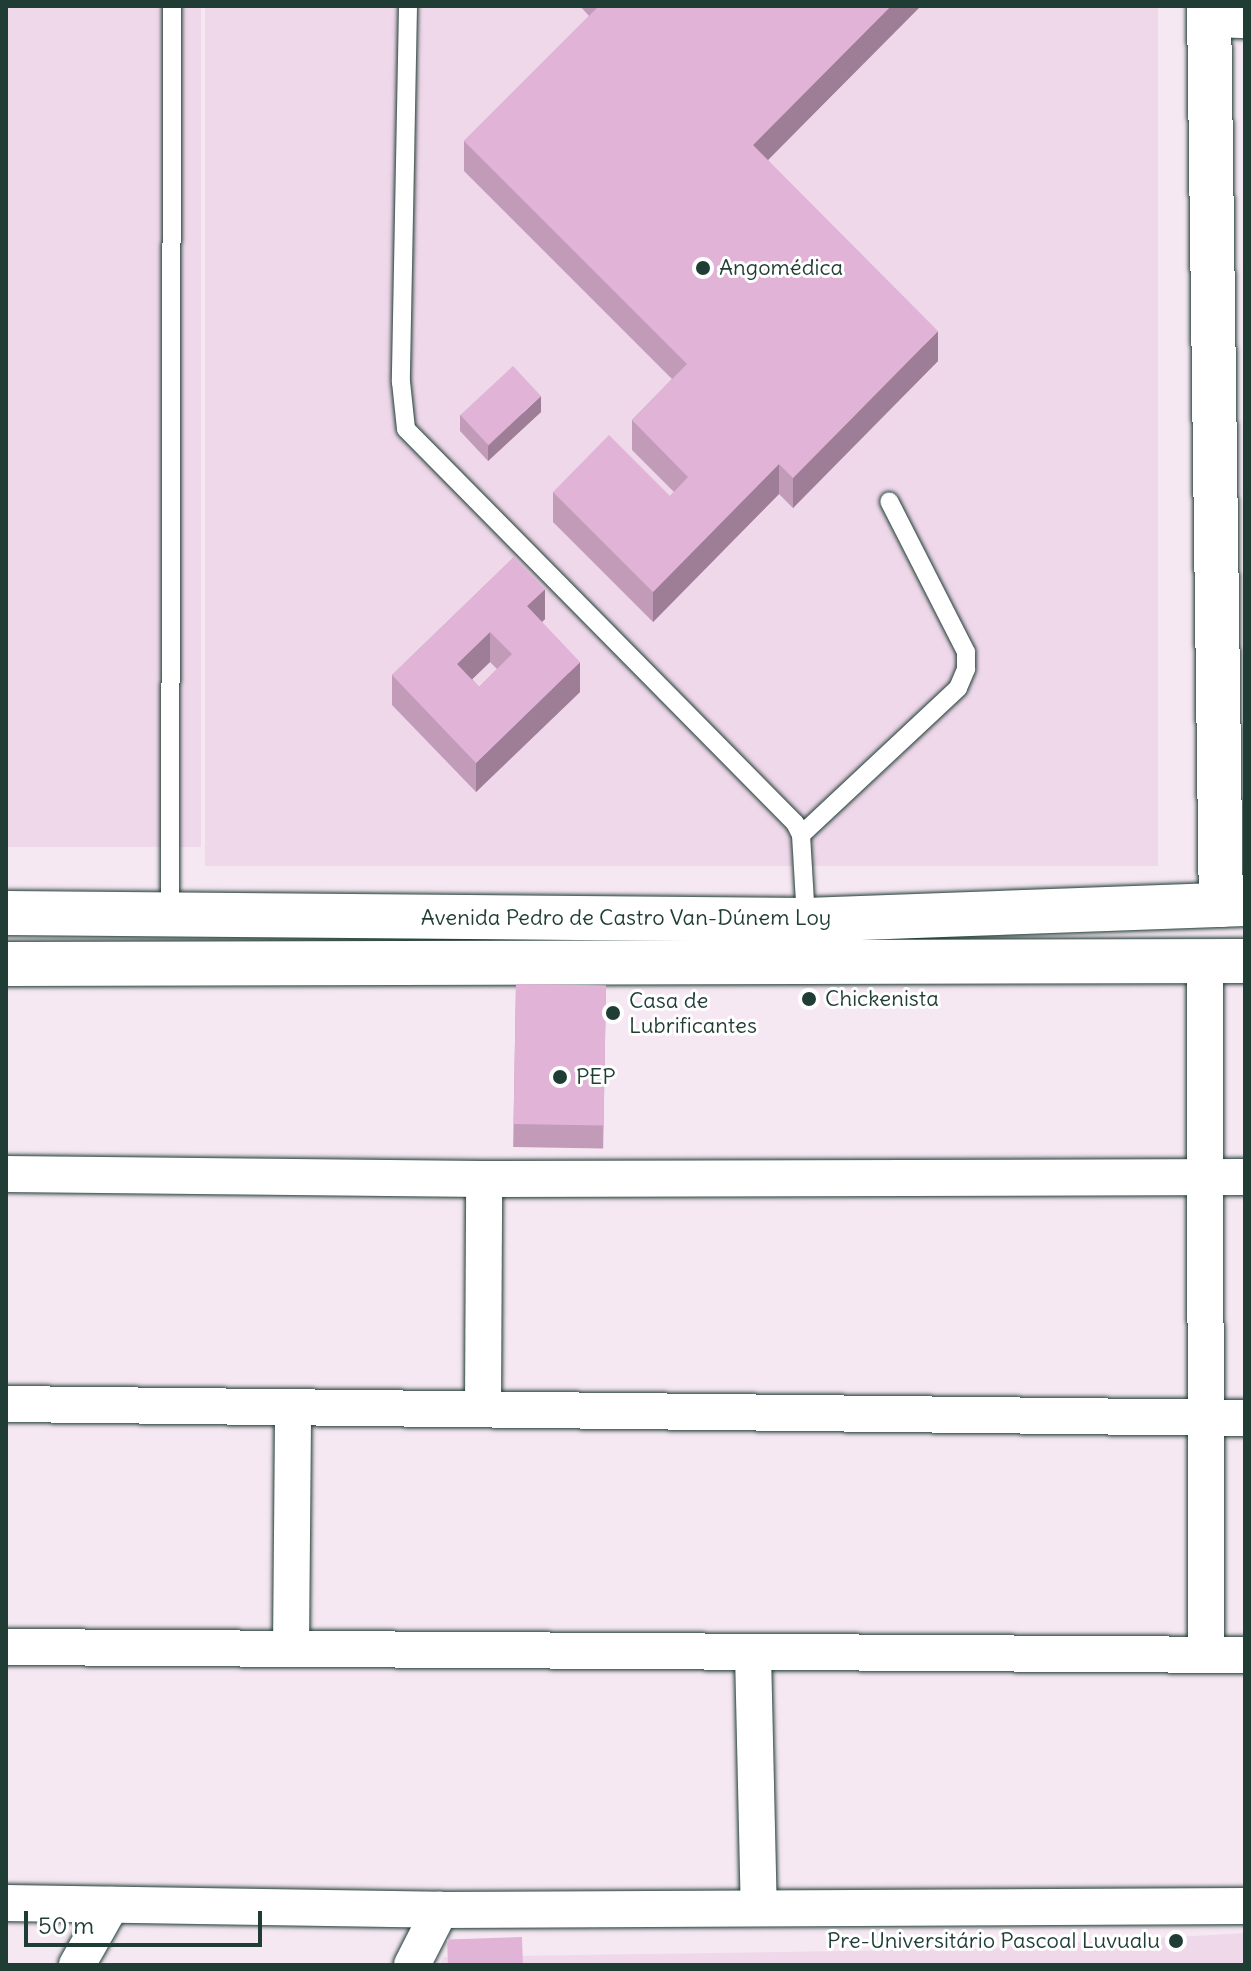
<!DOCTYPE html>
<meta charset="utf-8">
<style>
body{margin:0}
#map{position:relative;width:1251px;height:1971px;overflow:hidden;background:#f6e8f3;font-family:Delius,sans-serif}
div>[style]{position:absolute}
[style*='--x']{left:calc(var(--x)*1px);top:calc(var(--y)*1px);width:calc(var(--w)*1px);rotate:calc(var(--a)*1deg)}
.built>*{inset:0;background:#f0d8eb;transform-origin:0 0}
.roads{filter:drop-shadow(0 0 2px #1f3d34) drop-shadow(0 0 2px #1f3d34)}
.service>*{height:18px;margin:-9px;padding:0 9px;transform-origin:9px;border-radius:9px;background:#fff}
.minor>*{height:36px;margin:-18px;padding:0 18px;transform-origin:18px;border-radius:18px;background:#fff}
.tertiary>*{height:44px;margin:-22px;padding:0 22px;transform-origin:22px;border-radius:22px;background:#fff}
.trunk>*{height:44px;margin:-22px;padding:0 22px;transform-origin:22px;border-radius:22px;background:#fff}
.wall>*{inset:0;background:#c29bb9;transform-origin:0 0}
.shaded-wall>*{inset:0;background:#9e7e96}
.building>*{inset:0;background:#e1b4d7;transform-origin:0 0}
.dots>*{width:22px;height:22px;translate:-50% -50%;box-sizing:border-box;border:4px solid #fff;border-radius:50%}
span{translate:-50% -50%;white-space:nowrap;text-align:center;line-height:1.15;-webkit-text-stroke:6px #fff;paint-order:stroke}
.poi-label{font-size:22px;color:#1f3d34}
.left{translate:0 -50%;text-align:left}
.right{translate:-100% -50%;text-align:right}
.street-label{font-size:22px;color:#1f3d34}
.frame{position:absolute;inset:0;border:8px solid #1f3d34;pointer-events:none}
.scale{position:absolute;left:24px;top:1911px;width:238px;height:36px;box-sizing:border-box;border:4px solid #1f3d34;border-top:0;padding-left:10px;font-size:24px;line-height:28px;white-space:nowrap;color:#1f3d34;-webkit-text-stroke:6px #fff;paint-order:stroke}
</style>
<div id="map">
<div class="built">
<i style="left:6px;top:6px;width:195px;height:841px"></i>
<i style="left:205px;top:6px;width:953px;height:860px"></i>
<i style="clip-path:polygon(1245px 1933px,1245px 1965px,440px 1965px,444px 1957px,970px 1949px)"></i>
</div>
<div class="roads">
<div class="service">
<i style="--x:408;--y:6;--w:376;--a:91.1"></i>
<i style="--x:401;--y:382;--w:47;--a:83.9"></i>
<i style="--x:406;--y:429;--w:554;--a:45.37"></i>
<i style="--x:795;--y:823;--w:13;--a:63"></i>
<i style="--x:801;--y:835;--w:85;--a:86.6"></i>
<i style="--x:801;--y:835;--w:215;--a:-43.1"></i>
<i style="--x:958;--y:688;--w:21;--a:-67"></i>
<i style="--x:966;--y:669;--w:17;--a:-90"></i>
<i style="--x:966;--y:652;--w:169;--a:-117"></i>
<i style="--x:170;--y:915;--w:909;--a:-89.87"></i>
</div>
<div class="minor">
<i style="--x:1209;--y:19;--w:36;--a:2"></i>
<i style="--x:1205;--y:962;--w:693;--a:89.92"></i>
<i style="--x:6;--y:1174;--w:478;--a:0.6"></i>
<i style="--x:484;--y:1179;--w:761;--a:-0.15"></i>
<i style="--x:6;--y:1404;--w:1239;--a:0.65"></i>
<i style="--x:483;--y:1407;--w:228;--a:-89.7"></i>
<i style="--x:6;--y:1647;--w:1239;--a:0.37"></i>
<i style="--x:291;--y:1649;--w:242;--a:-89.5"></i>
<i style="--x:753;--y:1653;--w:255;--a:88.7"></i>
<i style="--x:6;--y:1903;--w:434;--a:0.9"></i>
<i style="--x:440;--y:1910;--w:805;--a:-0.28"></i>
<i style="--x:77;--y:1965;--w:69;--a:-60.5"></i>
<i style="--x:412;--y:1965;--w:62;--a:-63"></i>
</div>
<div class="tertiary">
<i style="--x:1209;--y:6;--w:899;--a:89.24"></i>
</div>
<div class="trunk">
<i style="--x:6;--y:913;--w:800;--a:0.5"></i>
<i style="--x:806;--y:920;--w:439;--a:-2.1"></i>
<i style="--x:6;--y:964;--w:1239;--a:-0.14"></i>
</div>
</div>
<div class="wall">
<i style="clip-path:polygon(580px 6px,920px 6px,768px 160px,938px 361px,793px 508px,779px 494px,653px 622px,553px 522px,553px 492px,670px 496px,674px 492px,632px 450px,632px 420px,672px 379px,464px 171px,464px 141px,589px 16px)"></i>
<i style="clip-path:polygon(541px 412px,488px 461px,460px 431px,460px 415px)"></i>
<i style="clip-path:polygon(evenodd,514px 557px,545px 619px,542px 622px,580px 692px,476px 792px,392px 705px,392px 675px,514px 557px,490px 662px,497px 669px,479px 687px,472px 679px,490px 662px)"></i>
<i style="left:516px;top:984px;width:90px;height:163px;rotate:1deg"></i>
</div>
<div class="shaded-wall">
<i style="clip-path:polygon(891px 6px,920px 7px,753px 175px,753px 145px)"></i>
<i style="clip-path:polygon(938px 331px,938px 361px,793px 508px,793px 478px)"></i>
<i style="clip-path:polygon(541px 396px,541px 412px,488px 461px,488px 446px)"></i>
<i style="clip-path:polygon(779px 464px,779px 494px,653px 622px,653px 592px)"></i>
<i style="clip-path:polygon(545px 589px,545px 619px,527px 636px,527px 606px)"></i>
<i style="clip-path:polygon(490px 632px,490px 662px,457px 694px,457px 664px)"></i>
<i style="clip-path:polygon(580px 662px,580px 692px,476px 792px,476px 763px)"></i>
</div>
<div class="building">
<i style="clip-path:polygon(599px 6px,891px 6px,753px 145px,938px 331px,793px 478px,779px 464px,653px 592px,553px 492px,609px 435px,670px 496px,688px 477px,632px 420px,687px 364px,464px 141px)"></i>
<i style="left:513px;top:366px;width:41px;height:72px;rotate:47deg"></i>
<i style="clip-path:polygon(evenodd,514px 557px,545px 589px,527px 606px,580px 662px,476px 763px,392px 675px,514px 557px,490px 632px,512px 654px,479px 687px,457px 664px,490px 632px)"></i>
<i style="left:516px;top:984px;width:90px;height:140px;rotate:1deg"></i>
<i style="left:522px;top:1937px;width:28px;height:75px;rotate:88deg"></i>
</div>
<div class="dots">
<i style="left:703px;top:268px;background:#1f3d34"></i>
<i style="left:809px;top:999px;background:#1f3d34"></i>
<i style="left:613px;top:1013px;background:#1f3d34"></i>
<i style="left:560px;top:1077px;background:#1f3d34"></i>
<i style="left:1176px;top:1941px;background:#1f3d34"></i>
</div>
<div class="poi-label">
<span class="left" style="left:719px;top:268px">Angomédica</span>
<span class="left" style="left:825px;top:999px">Chickenista</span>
<span class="left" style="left:629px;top:1013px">Casa de<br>Lubrificantes</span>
<span class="left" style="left:576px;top:1077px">PEP</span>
<span class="right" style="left:1160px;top:1941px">Pre-Universitário Pascoal Luvualu</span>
</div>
<div class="street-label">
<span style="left:626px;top:918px">Avenida Pedro de Castro Van-Dúnem Loy</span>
</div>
<div class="frame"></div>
<div class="scale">50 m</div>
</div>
